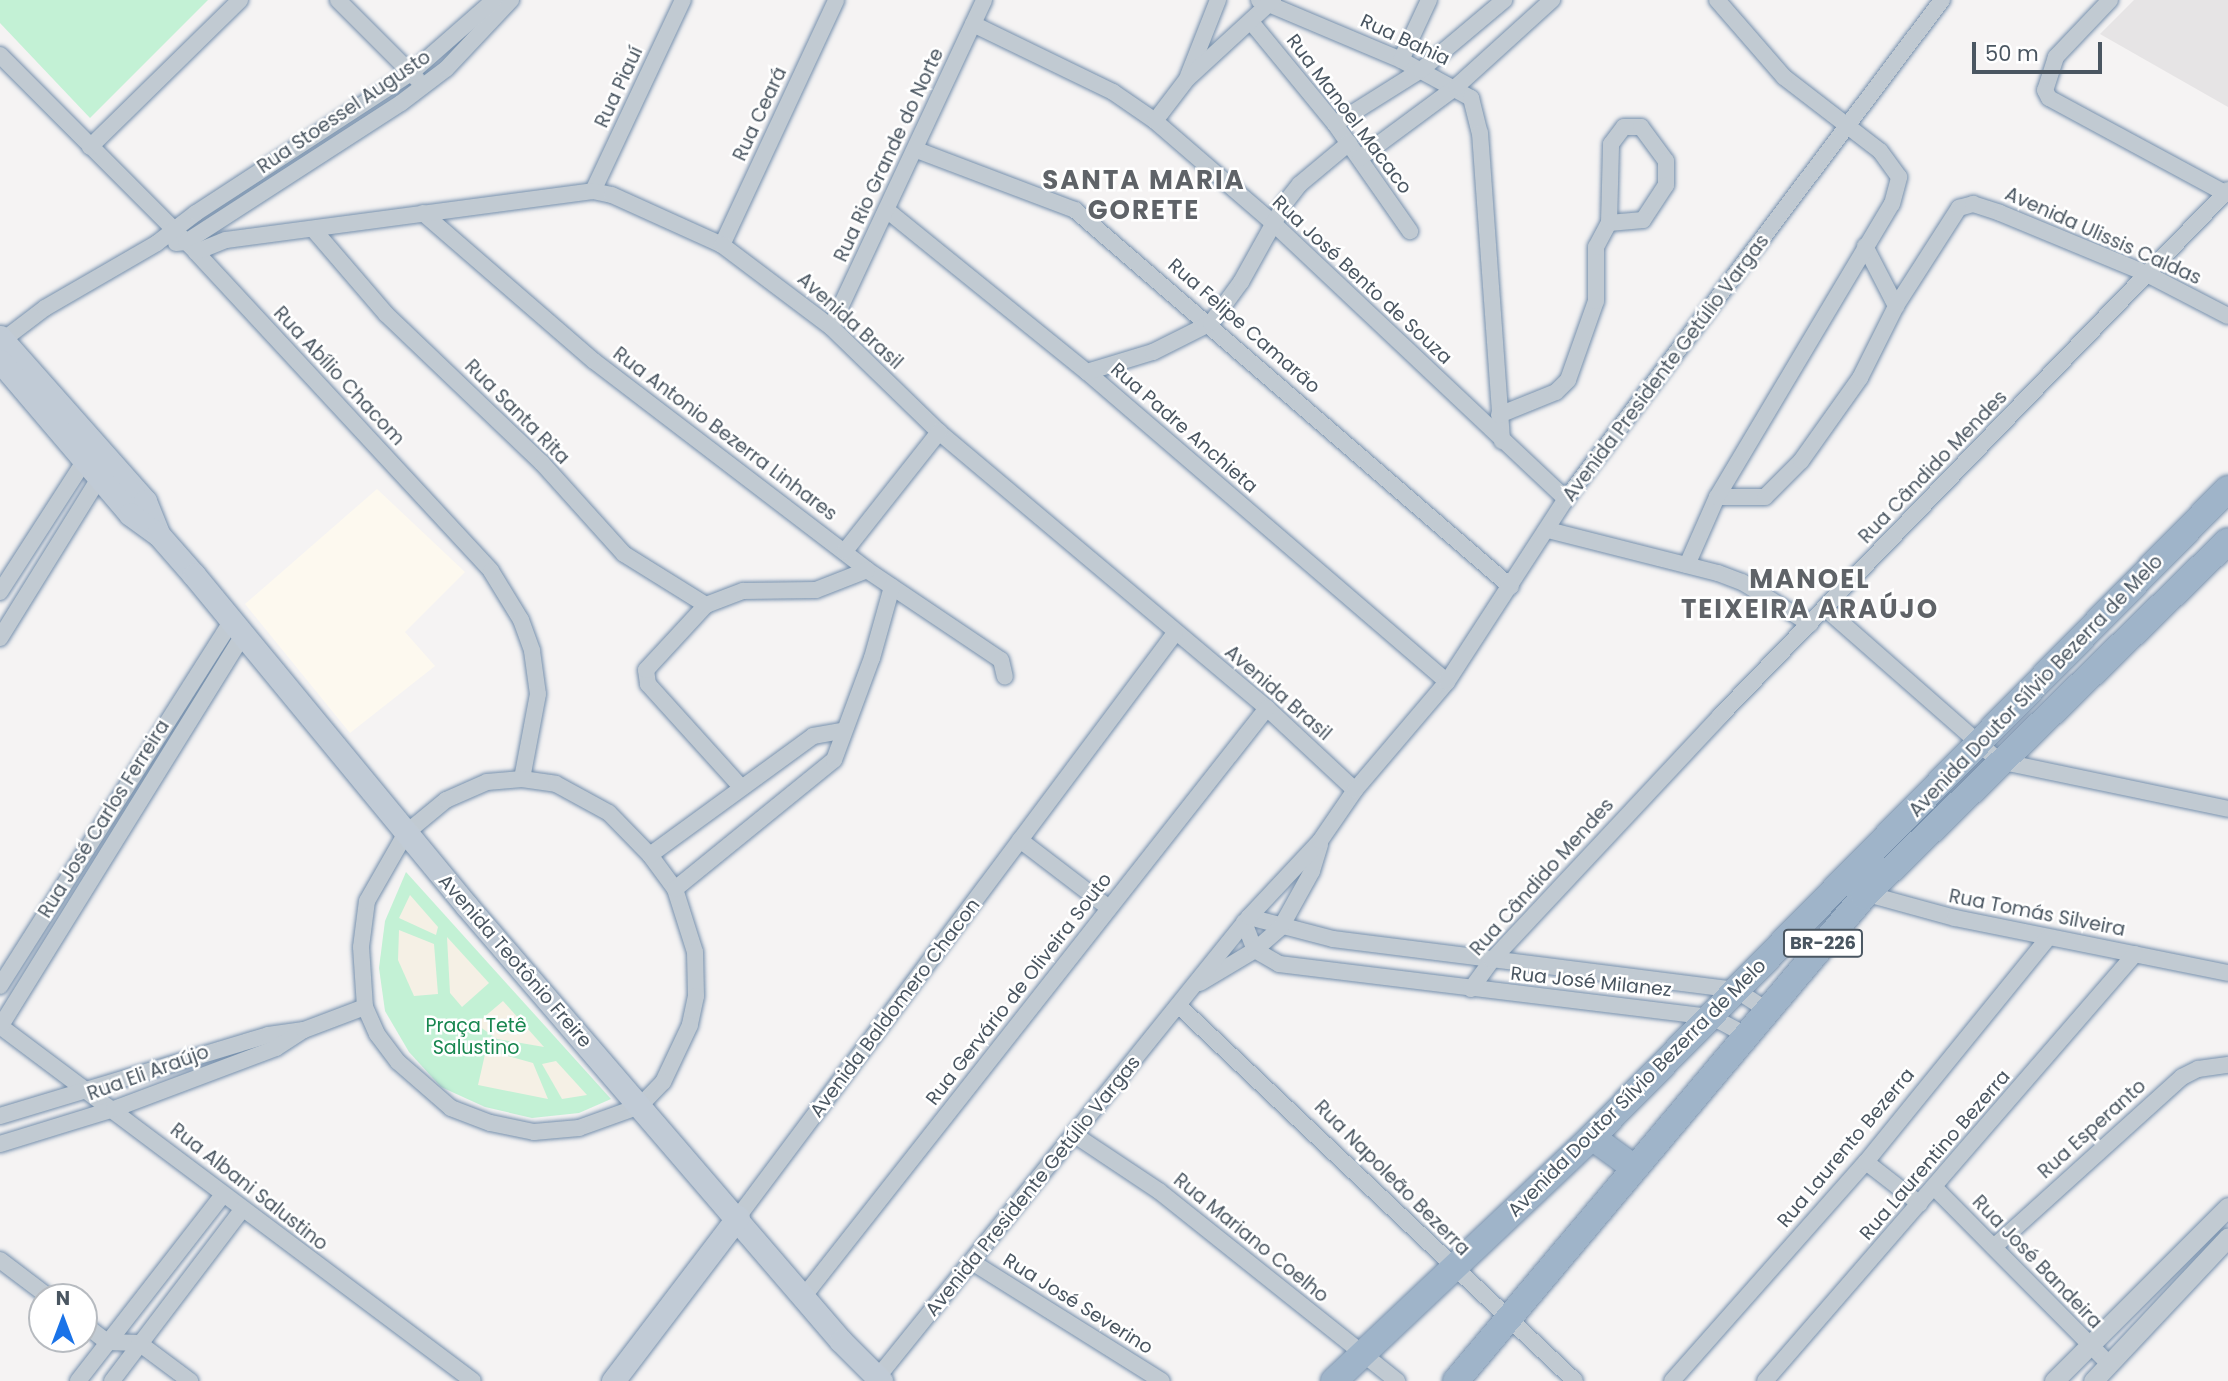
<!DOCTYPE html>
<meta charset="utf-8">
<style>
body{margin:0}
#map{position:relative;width:2228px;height:1381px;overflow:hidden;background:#f5f3f3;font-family:Poppins,sans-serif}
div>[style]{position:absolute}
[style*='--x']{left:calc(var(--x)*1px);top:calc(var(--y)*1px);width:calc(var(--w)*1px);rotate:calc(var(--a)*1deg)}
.commercial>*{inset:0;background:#fdf9ef}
.education>*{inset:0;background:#e6e4e5}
.green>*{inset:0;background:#c3f1d5}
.sand>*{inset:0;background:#f5f0e5}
.roads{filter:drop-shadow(0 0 2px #7690ad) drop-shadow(0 0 2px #7690ad)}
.minor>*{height:16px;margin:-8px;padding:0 8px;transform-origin:8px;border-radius:8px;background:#c1cad2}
.tertiary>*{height:19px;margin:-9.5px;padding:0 9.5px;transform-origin:9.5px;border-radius:9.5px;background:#c1cad2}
.secondary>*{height:23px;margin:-11.5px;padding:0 11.5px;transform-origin:11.5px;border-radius:11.5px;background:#c1cbd6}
.trunk>*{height:26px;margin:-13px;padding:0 13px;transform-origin:13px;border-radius:13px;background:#9fb4c9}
span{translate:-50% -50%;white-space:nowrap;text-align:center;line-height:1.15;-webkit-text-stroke:5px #fff;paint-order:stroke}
.shield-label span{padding:2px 5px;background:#fff;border:2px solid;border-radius:5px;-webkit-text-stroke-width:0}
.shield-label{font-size:18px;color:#4a5661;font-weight:700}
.street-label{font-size:19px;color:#4a5661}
.park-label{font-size:19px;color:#17864f}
.district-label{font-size:26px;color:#5f6368;font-weight:700;letter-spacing:2px}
.north{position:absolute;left:28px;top:1283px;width:70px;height:70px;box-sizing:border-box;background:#fff;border:2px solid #b7bbc0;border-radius:50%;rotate:0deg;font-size:19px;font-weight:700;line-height:28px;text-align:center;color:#4a5661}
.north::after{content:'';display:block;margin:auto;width:24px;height:32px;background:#1a73e8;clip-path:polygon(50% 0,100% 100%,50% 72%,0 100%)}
.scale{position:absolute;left:1972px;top:42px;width:130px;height:32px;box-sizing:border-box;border:4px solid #4a5661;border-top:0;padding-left:9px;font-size:21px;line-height:24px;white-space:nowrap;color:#4a5661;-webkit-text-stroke:5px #fff;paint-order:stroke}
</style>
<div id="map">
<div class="commercial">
<i style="clip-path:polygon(377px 489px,465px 572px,405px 632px,435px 666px,350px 733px,245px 604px)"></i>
</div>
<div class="education">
<i style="clip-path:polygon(2134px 0,2228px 0,2228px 107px,2100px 34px)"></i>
</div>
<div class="green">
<i style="clip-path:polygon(0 0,208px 0,90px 118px,0 23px)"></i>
<i style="clip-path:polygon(406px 872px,611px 1099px,579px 1113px,532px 1118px,485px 1107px,441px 1087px,409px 1052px,385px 1011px,379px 968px,385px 921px)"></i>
</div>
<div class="sand">
<i style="clip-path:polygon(410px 895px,438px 927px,436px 935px,399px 918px)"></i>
<i style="clip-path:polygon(399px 930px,434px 944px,438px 994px,414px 996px,398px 960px)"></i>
<i style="clip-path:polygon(447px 937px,489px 983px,462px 1007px,450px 993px)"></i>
<i style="clip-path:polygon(503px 1001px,544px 1047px,497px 1039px,476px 1024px)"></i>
<i style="clip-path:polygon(486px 1050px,533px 1063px,548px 1099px,478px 1085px)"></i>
<i style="clip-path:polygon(556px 1061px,587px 1095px,562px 1099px,542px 1064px)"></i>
</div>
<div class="roads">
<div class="minor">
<i style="--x:338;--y:0;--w:112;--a:45"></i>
<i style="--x:1259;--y:0;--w:154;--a:22.9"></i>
<i style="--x:1401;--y:60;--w:80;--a:28.5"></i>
<i style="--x:1471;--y:98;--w:36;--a:76"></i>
<i style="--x:1480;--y:133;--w:309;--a:85.9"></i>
<i style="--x:2110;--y:0;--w:79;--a:133.5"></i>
<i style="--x:2056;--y:57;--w:35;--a:108"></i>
<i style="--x:2045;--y:90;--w:9;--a:63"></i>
<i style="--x:2049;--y:98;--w:200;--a:28.4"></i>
<i style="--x:1252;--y:23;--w:131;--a:50.6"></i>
<i style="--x:1335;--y:124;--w:131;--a:55"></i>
<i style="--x:973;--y:24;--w:156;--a:25.9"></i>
<i style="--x:1113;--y:92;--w:51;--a:34.6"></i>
<i style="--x:1155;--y:121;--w:156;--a:40.8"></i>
<i style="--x:1273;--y:223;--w:403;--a:43.3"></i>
<i style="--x:0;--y:55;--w:278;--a:45.1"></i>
<i style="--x:196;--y:252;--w:434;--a:47.2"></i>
<i style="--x:491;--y:571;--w:57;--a:58.5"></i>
<i style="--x:521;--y:620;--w:33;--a:70"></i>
<i style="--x:532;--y:651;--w:43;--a:82.1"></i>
<i style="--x:538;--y:694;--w:86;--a:100.7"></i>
<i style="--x:1401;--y:60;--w:66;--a:-65"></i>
<i style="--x:1188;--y:76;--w:82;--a:-68.5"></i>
<i style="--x:1155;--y:121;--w:53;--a:-52.7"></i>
<i style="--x:1187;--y:79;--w:117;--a:-42.6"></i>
<i style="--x:1335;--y:124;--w:102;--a:-32.1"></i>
<i style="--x:1421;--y:70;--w:109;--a:-40.1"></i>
<i style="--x:90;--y:147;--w:210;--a:-44.4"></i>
<i style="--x:917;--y:150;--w:169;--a:20.8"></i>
<i style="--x:1075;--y:210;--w:576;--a:40.85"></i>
<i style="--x:1360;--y:158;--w:119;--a:-36.5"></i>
<i style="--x:1456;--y:87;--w:130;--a:-42.2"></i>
<i style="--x:593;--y:191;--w:211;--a:-64.8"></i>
<i style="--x:888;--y:211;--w:256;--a:39"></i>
<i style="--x:1087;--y:372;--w:475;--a:40.7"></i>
<i style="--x:423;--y:213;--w:226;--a:40.9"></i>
<i style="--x:594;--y:361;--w:344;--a:37.4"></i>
<i style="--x:867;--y:570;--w:161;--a:33.9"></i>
<i style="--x:1001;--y:660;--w:17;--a:77"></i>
<i style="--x:313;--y:229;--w:112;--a:49.3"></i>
<i style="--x:386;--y:314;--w:216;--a:43.7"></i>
<i style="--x:542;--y:463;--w:122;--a:48"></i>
<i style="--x:624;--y:554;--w:97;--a:31.9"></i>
<i style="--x:176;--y:243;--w:10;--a:-6"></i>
<i style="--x:186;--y:242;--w:256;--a:-32.9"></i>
<i style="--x:401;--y:103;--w:56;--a:-37.1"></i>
<i style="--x:446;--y:69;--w:95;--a:-46.7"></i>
<i style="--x:722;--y:245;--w:270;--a:-65"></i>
<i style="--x:1865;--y:246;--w:68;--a:62.7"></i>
<i style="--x:196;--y:252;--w:32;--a:-22"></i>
<i style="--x:226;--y:240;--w:370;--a:-7.6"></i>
<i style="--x:593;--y:191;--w:19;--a:12"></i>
<i style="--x:612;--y:195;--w:121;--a:24.4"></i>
<i style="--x:722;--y:245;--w:136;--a:37"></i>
<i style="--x:831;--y:327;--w:151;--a:44.2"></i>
<i style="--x:939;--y:432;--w:429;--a:40.1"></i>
<i style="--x:1267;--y:708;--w:120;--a:43"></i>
<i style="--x:831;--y:327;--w:361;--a:-64.9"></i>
<i style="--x:3;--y:340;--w:53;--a:-37.3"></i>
<i style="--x:45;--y:308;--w:129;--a:-30.1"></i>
<i style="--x:157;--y:243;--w:49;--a:-37.6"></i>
<i style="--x:196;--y:213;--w:257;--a:-33.1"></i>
<i style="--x:411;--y:73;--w:111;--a:-41.3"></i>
<i style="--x:1087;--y:372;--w:69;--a:-16.9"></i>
<i style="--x:1153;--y:352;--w:65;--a:-26.6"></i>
<i style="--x:1211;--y:323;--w:51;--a:-53.8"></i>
<i style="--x:1241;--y:282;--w:90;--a:-60.9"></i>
<i style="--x:1285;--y:203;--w:24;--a:-52"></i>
<i style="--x:1300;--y:184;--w:64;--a:-39.9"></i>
<i style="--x:1499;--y:415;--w:61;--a:-22"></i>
<i style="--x:1556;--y:392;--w:17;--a:-45"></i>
<i style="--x:1568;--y:380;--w:84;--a:-70.5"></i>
<i style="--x:1596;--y:301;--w:54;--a:-90"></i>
<i style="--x:1596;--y:247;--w:27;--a:-62"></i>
<i style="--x:1609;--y:223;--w:79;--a:-88.5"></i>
<i style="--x:1611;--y:144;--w:21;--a:-53"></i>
<i style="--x:1624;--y:127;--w:17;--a:0"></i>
<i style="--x:1641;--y:127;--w:42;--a:53.7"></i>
<i style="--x:1666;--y:161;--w:24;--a:90"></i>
<i style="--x:1666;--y:185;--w:42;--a:123.3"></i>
<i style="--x:1643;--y:220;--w:34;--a:175"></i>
<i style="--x:1717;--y:497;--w:48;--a:0"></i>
<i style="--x:1765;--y:497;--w:51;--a:-45"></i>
<i style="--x:1801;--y:461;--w:102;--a:-54.6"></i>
<i style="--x:1860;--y:378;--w:80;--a:-63.4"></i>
<i style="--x:1896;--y:306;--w:117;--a:-57.3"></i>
<i style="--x:1959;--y:208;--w:15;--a:-16"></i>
<i style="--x:1973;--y:204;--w:28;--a:18"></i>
<i style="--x:2000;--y:213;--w:159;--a:22.5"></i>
<i style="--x:2147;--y:274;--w:91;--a:27.4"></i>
<i style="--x:1548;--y:530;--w:175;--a:14.2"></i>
<i style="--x:1718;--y:573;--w:26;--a:21"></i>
<i style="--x:1742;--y:582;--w:80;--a:31.7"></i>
<i style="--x:845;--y:551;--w:152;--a:-51.7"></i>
<i style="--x:1687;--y:565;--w:74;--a:-66.2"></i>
<i style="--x:1717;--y:497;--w:341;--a:-59.2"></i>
<i style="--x:1892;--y:204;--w:28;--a:-75"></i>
<i style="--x:1899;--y:177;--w:32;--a:-126"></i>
<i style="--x:1880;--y:151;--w:121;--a:-142.4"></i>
<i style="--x:1784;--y:77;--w:102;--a:-131"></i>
<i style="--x:0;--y:592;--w:157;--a:-57.2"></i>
<i style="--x:1826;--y:609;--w:230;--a:41.3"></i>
<i style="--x:1999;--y:761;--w:234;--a:11.8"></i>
<i style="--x:0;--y:638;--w:190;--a:-58.2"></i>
<i style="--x:522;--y:779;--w:34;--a:8"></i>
<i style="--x:556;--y:784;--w:60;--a:28.7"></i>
<i style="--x:609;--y:813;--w:59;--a:45.7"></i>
<i style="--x:650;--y:855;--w:42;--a:53.7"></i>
<i style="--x:675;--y:889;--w:66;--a:72.4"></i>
<i style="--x:695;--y:952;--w:44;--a:88.7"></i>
<i style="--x:696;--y:996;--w:30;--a:102"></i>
<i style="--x:690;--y:1025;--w:63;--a:115.3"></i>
<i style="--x:663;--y:1082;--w:33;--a:134"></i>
<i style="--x:640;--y:1106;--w:65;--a:160.2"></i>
<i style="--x:579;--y:1128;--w:45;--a:174.9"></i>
<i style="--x:534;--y:1132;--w:45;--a:-168.4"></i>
<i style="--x:490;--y:1123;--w:42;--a:-159"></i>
<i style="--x:451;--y:1108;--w:70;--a:-139"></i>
<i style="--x:398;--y:1062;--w:35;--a:-127"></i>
<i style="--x:377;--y:1034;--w:30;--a:-114"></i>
<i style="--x:365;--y:1007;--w:60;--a:-93.8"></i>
<i style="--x:361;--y:947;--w:46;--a:-82.6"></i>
<i style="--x:367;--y:901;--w:78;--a:-60.2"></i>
<i style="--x:406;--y:833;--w:52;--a:-39.5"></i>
<i style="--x:446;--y:800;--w:45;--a:-23.7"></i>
<i style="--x:487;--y:782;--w:35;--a:-5"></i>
<i style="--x:741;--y:787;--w:139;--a:-132.1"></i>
<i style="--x:648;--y:684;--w:14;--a:-98"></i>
<i style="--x:646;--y:670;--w:88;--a:-47.3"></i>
<i style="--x:706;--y:605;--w:40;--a:-21"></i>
<i style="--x:743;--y:591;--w:73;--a:-0.8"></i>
<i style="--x:816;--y:590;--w:55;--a:-21.4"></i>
<i style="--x:1020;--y:840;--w:112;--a:37.4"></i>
<i style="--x:650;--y:855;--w:202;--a:-36.1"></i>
<i style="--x:813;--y:736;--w:29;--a:-10"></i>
<i style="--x:675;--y:889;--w:205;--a:-39.1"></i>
<i style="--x:834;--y:760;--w:109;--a:-69.6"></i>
<i style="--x:872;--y:658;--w:74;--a:-74.3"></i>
<i style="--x:1860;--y:892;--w:98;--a:15.3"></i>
<i style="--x:1955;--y:918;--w:278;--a:11.4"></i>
<i style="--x:1249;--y:917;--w:87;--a:14.7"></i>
<i style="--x:1333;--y:939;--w:406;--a:7.2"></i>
<i style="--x:1736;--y:990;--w:37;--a:33"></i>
<i style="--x:1244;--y:922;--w:30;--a:69"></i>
<i style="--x:1255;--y:950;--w:28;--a:30"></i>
<i style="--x:1279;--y:964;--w:436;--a:7"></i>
<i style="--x:1712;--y:1017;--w:36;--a:28"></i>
<i style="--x:1200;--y:983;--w:64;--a:-31"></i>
<i style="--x:1255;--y:950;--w:35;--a:-41"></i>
<i style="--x:1281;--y:927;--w:64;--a:-61"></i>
<i style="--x:1312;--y:871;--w:28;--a:-73"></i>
<i style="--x:0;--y:986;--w:433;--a:-57.6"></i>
<i style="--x:1471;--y:989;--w:36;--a:-54"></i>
<i style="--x:1492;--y:960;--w:334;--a:-46.9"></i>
<i style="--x:1720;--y:716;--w:731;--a:-46"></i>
<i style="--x:1179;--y:1006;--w:545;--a:43.44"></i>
<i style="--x:0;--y:1026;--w:591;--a:36.89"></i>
<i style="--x:0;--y:1027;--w:463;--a:-58.2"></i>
<i style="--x:0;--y:1116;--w:280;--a:-16.8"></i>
<i style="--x:268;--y:1035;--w:36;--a:-8"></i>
<i style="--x:1075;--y:1135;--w:101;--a:33.7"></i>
<i style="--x:1159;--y:1191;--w:305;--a:38.6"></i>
<i style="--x:0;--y:1144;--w:119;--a:-17.1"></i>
<i style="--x:114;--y:1109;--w:173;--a:-20.6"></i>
<i style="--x:276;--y:1048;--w:33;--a:-33"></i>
<i style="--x:304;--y:1030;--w:65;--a:-20.7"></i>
<i style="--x:1866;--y:1162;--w:68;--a:37.9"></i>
<i style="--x:1935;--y:1188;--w:247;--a:45.3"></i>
<i style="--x:738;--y:1217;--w:729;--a:-53.19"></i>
<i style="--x:1995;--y:1246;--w:252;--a:-42.1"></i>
<i style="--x:2182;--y:1077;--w:18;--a:-27"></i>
<i style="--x:2198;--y:1069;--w:30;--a:-8"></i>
<i style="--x:0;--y:1260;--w:61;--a:37.1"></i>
<i style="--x:972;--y:1262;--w:224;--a:32.1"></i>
<i style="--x:804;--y:1296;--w:748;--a:-51.78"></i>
<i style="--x:84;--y:1324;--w:29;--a:38"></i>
<i style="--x:107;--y:1342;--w:32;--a:2"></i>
<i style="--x:139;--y:1343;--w:64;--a:36.7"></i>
<i style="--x:877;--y:1378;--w:592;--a:-51.1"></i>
<i style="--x:1249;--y:917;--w:104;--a:-46.9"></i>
<i style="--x:1320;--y:841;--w:62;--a:-55.5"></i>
<i style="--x:1355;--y:790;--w:142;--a:-49.6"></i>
<i style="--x:1447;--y:682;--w:218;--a:-57"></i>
<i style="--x:1566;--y:499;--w:625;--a:-53"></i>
<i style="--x:78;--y:1381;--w:236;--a:-52.1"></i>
<i style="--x:112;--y:1381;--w:215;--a:-52.8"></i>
<i style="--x:1672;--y:1381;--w:293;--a:-48.5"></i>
<i style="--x:1866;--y:1162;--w:289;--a:-50.9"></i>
<i style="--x:1765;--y:1381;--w:565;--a:-49.09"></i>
</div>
<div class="tertiary">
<i style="--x:2054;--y:1381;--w:246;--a:-45"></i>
<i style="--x:2093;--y:1381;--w:197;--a:-46.8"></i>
</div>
<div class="secondary">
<i style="--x:0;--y:337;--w:219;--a:48.5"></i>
<i style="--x:145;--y:501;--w:35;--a:68"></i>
<i style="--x:0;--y:361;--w:201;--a:49.6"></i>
<i style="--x:130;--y:514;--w:34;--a:36"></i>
<i style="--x:158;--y:534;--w:55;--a:48.7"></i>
<i style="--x:194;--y:575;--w:428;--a:50.5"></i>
<i style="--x:466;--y:905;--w:575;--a:49.3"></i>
<i style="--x:841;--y:1341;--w:57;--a:45"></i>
<i style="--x:613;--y:1381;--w:206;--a:-52.7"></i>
</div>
<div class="trunk">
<i style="--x:1592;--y:1137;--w:51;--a:36.2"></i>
<i style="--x:1334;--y:1381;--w:355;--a:-43.4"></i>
<i style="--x:1592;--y:1137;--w:908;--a:-45.54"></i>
<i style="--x:1456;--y:1381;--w:634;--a:-49.93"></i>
<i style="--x:1864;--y:896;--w:508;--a:-44.28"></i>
</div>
</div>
<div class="shield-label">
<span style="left:1823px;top:943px">BR-226</span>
</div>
<div class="street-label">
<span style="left:1405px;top:40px;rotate:25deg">Rua Bahia</span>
<span style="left:619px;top:87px;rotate:-65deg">Rua Piauí</span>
<span style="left:344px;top:112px;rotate:-34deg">Rua Stoessel Augusto</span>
<span style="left:760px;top:114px;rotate:-65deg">Rua Ceará</span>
<span style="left:1349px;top:114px;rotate:53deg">Rua Manoel Macaco</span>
<span style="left:889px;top:155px;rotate:-65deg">Rua Rio Grande do Norte</span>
<span style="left:2103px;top:236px;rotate:24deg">Avenida Ulissis Caldas</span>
<span style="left:1362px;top:280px;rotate:43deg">Rua José Bento de Souza</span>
<span style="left:850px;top:321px;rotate:42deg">Avenida Brasil</span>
<span style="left:1244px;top:326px;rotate:41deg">Rua Felipe Camarão</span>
<span style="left:1666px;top:368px;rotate:-53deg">Avenida Presidente Getúlio Vargas</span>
<span style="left:339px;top:376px;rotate:47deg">Rua Abílio Chacom</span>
<span style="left:517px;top:412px;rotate:45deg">Rua Santa Rita</span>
<span style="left:1184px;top:428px;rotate:41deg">Rua Padre Anchieta</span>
<span style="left:725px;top:434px;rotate:37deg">Rua Antonio Bezerra Linhares</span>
<span style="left:1933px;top:467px;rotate:-46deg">Rua Cândido Mendes</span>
<span style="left:2036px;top:686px;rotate:-46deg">Avenida Doutor Sílvio Bezerra de Melo</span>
<span style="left:1278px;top:693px;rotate:41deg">Avenida Brasil</span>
<span style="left:104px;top:819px;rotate:-58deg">Rua José Carlos Ferreira</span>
<span style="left:1542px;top:877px;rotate:-48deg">Rua Cândido Mendes</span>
<span style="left:2037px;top:913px;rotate:11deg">Rua Tomás Silveira</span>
<span style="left:515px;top:961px;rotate:49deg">Avenida Teotônio Freire</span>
<span style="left:1591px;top:982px;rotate:6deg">Rua José Milanez</span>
<span style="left:1019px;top:989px;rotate:-52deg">Rua Gervário de Oliveira Souto</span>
<span style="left:895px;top:1008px;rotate:-53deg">Avenida Baldomero Chacon</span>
<span style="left:148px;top:1073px;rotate:-20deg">Rua Eli Araújo</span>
<span style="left:1637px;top:1088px;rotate:-45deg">Avenida Doutor Sílvio Bezerra de Melo</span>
<span style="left:2092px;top:1129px;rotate:-42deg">Rua Esperanto</span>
<span style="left:1846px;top:1148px;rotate:-50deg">Rua Laurento Bezerra</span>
<span style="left:1935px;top:1155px;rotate:-49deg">Rua Laurentino Bezerra</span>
<span style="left:1392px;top:1178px;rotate:45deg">Rua Napoleão Bezerra</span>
<span style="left:1033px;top:1186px;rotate:-51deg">Avenida Presidente Getúlio Vargas</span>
<span style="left:249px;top:1187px;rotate:38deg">Rua Albani Salustino</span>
<span style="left:1251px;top:1238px;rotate:39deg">Rua Mariano Coelho</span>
<span style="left:2037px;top:1262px;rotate:46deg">Rua José Bandeira</span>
<span style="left:1078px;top:1304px;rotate:32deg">Rua José Severino</span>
</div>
<div class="park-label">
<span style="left:476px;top:1037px">Praça Tetê<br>Salustino</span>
</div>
<div class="district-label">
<span style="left:1144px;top:196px">SANTA MARIA<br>GORETE</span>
<span style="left:1810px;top:595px">MANOEL<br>TEIXEIRA ARAÚJO</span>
</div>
<div class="north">N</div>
<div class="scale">50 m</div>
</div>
